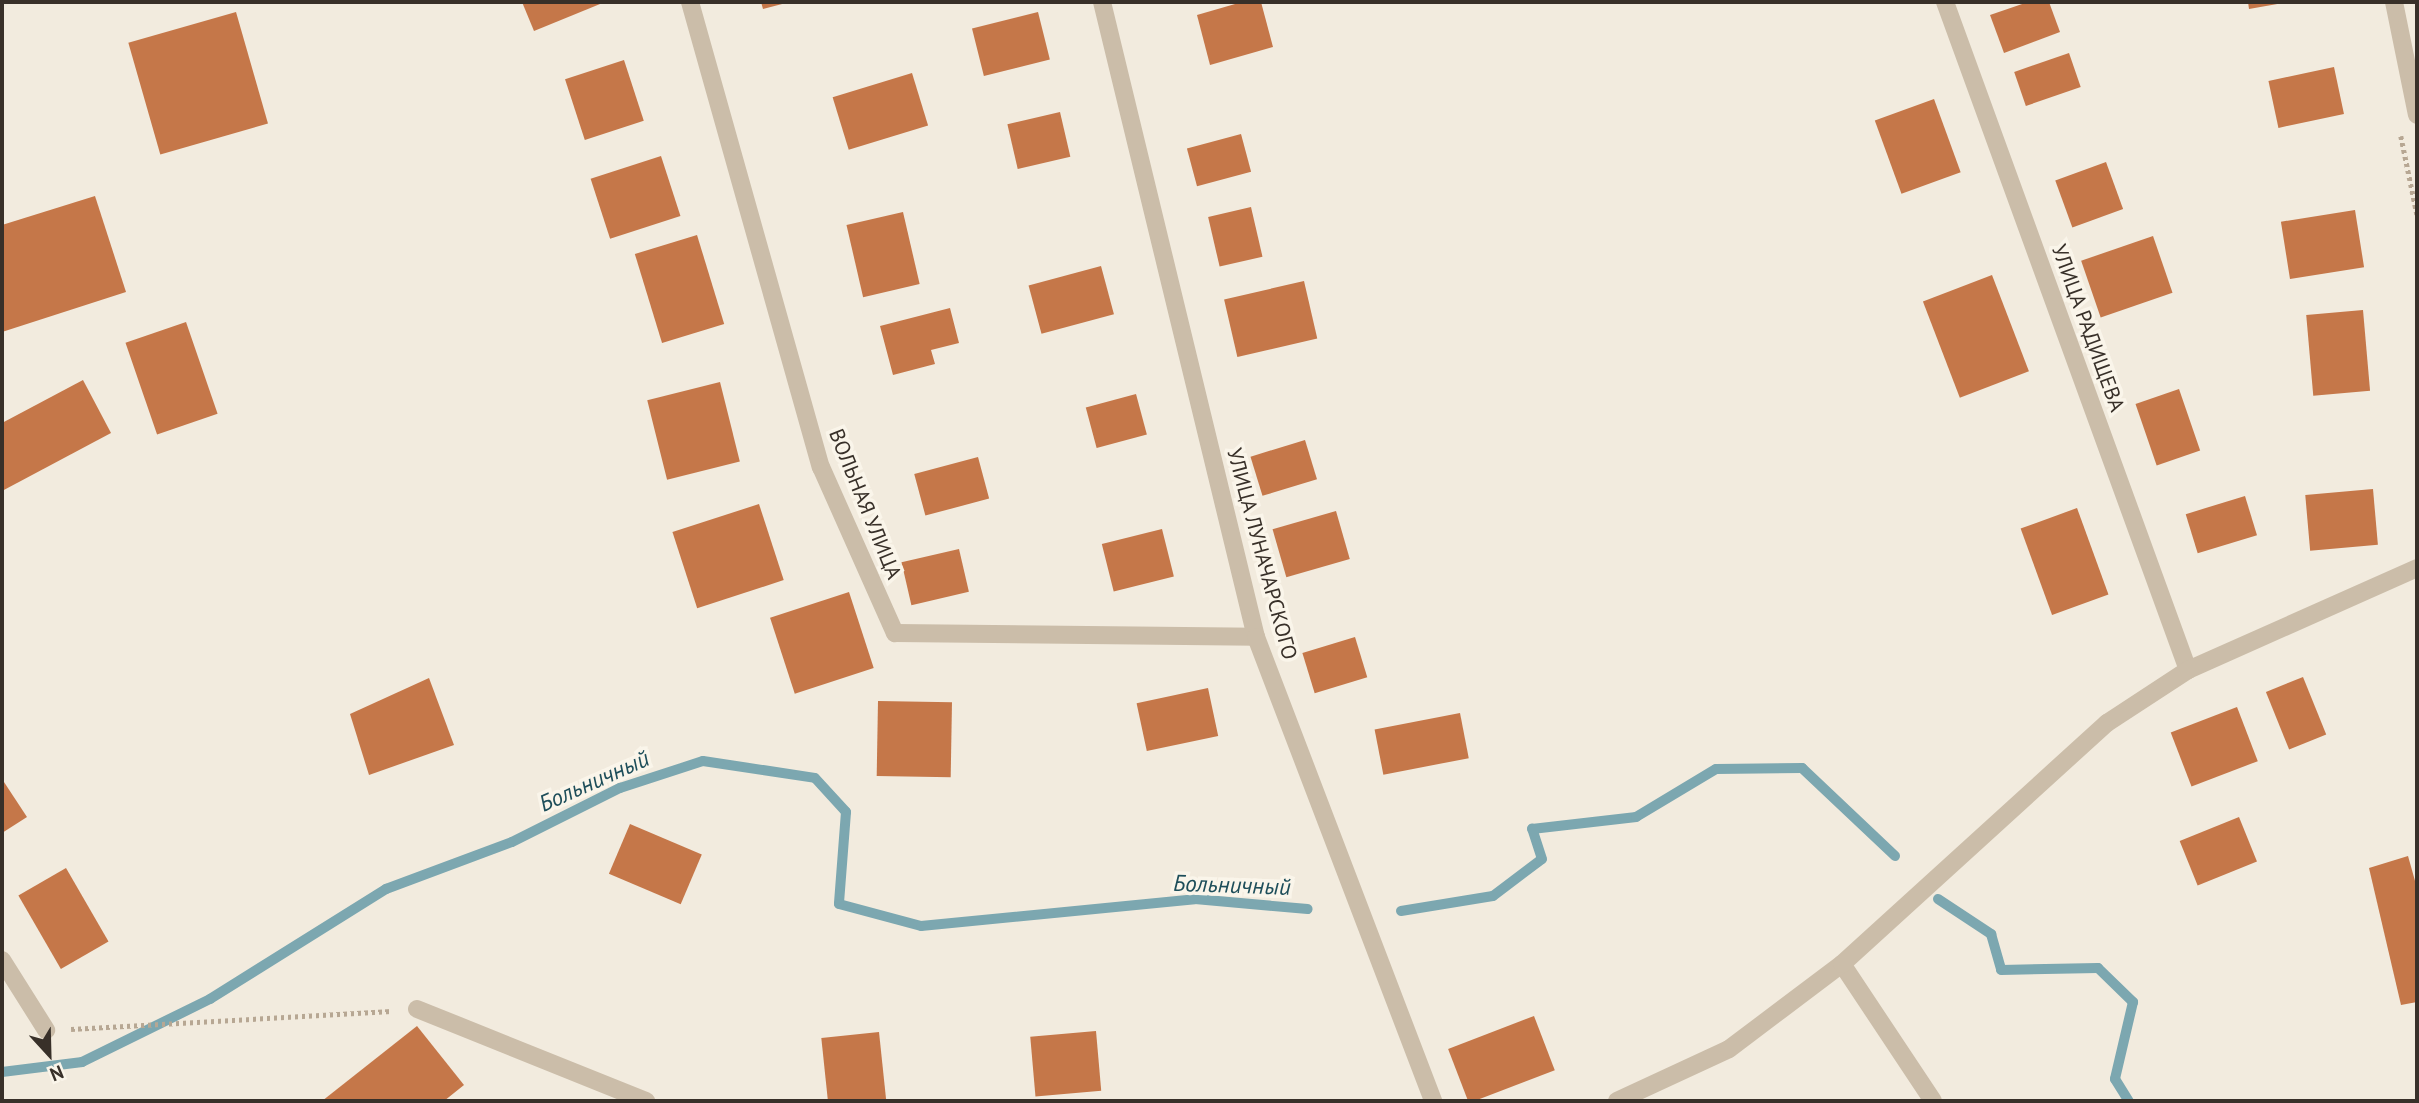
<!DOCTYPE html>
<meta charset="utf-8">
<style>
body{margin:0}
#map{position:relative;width:2419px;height:1103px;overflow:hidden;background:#f2ebde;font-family:"PT Sans",sans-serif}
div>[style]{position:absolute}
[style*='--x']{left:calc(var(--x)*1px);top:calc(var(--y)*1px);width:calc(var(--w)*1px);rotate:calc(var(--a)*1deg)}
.stream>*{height:10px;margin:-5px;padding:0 5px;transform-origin:5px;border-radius:5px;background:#7ca7b0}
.building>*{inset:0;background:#c57749;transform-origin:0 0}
.path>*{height:4.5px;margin-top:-2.25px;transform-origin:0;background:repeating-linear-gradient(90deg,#b7a793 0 3.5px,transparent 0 7px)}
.minor>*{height:18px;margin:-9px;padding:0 9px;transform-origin:9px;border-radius:9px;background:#cbbda9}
span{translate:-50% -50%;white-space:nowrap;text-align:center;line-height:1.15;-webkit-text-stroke:7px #faf5ea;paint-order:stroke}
.street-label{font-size:21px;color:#383029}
.water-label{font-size:23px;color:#1e4e5a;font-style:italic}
.frame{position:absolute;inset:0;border:4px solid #383029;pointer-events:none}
.north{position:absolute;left:14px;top:1019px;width:70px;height:70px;-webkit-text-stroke:5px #faf5ea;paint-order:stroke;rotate:158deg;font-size:19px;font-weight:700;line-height:28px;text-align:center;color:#383029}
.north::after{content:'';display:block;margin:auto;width:24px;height:32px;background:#383029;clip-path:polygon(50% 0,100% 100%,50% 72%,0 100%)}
</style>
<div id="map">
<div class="stream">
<i style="--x:1938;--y:899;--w:64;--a:33.4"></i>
<i style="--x:1991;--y:934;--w:37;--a:74"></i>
<i style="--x:2001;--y:970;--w:97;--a:-1.2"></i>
<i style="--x:2098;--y:968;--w:49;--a:44.2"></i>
<i style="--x:2133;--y:1002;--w:79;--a:103.2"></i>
<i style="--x:2115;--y:1079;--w:26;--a:58"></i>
<i style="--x:1401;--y:911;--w:93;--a:-9.3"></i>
<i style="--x:1493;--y:896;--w:61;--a:-37.1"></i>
<i style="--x:1542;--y:859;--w:32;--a:-108"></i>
<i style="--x:1532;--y:829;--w:105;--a:-6.6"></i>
<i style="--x:1636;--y:817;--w:93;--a:-31"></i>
<i style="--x:1716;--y:769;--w:86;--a:-0.7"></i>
<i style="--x:1802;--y:768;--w:128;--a:43.4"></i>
<i style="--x:2;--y:1072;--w:81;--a:-7.1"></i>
<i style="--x:82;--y:1062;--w:143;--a:-26.2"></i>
<i style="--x:210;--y:999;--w:208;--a:-32"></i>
<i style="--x:386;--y:889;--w:134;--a:-20.5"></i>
<i style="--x:512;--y:842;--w:121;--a:-26.6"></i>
<i style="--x:620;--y:788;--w:87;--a:-18"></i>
<i style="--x:703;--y:761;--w:113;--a:8.6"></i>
<i style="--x:815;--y:778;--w:46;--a:47.6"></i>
<i style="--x:846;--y:812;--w:92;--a:94.4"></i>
<i style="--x:839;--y:904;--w:85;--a:15"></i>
<i style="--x:921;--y:926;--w:275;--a:-5.6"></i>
<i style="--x:1195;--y:899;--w:113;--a:5.1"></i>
</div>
<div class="building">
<i style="clip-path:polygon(522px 2px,605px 2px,534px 31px)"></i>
<i style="clip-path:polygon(761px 2px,786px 2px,786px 3px,763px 9px)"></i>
<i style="clip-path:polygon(1242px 2px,1261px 2px,1273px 47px,1210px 65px,1197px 15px)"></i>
<i style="clip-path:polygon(2028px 2px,2049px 2px,2060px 32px,2004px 53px,1990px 15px)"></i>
<i style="clip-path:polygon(2248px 2px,2283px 2px,2283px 3px,2249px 9px)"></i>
<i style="left:236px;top:12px;width:116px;height:112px;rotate:74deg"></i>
<i style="left:1038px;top:12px;width:49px;height:68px;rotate:76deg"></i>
<i style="left:2069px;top:53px;width:36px;height:58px;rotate:71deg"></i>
<i style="left:624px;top:60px;width:64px;height:62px;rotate:72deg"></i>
<i style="left:2334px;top:67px;width:48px;height:67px;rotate:78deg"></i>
<i style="left:912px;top:73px;width:55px;height:83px;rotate:73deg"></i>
<i style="left:1934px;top:99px;width:78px;height:63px;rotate:70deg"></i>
<i style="left:1060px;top:112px;width:46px;height:54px;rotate:77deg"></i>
<i style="left:1241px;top:134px;width:39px;height:56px;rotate:75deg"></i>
<i style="left:661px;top:156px;width:63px;height:74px;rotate:72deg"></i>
<i style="left:2106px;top:162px;width:50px;height:54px;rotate:70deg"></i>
<i style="clip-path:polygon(95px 196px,126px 292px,2px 332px,2px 225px)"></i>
<i style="left:1251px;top:207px;width:51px;height:44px;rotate:77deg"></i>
<i style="left:2355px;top:210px;width:58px;height:75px;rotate:81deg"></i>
<i style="left:903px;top:212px;width:74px;height:58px;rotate:77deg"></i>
<i style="left:697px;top:235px;width:93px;height:65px;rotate:73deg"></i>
<i style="left:2153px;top:236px;width:60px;height:76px;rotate:71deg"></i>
<i style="left:1101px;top:266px;width:50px;height:75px;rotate:75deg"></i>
<i style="left:1992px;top:275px;width:103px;height:74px;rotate:69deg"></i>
<i style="left:1304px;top:281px;width:59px;height:82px;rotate:77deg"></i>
<i style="clip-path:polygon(950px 308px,959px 343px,931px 350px,935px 364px,893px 375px,880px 326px)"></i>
<i style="left:2363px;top:310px;width:81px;height:57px;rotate:85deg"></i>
<i style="left:186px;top:322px;width:97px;height:64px;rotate:71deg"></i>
<i style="clip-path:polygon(83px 380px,111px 433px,2px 491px,2px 423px)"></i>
<i style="left:720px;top:382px;width:82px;height:75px;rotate:76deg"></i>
<i style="left:2179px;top:389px;width:65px;height:46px;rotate:71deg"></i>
<i style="left:1136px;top:394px;width:42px;height:52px;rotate:75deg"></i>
<i style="left:1305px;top:440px;width:41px;height:57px;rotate:73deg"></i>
<i style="left:978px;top:457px;width:43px;height:66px;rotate:75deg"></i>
<i style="left:2373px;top:489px;width:56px;height:68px;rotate:85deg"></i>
<i style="left:2245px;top:496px;width:41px;height:62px;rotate:73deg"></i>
<i style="left:759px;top:504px;width:80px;height:91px;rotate:72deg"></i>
<i style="left:2077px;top:508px;width:92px;height:60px;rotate:70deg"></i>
<i style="left:1336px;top:511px;width:50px;height:66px;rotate:74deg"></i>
<i style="left:1162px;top:529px;width:49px;height:62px;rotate:76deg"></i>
<i style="left:959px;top:549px;width:44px;height:59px;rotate:77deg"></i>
<i style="left:849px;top:592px;width:80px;height:83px;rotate:72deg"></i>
<i style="left:1355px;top:637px;width:42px;height:55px;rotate:73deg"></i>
<i style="left:2303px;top:677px;width:62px;height:40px;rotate:68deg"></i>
<i style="clip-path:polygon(429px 678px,454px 745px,369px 775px,350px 714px)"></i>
<i style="left:1208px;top:688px;width:49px;height:73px;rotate:78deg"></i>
<i style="left:878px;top:701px;width:74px;height:75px;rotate:1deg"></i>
<i style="left:2237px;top:707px;width:58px;height:71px;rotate:69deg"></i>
<i style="left:1460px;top:713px;width:46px;height:87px;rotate:79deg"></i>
<i style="clip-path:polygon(2px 779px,27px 817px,2px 833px)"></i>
<i style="left:2239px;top:817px;width:48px;height:64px;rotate:68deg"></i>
<i style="left:630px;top:824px;width:78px;height:54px;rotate:23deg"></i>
<i style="clip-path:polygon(2408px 856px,2417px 888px,2417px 1002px,2401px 1005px,2369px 868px)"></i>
<i style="left:66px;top:868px;width:85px;height:55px;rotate:60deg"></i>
<i style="left:1534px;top:1016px;width:58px;height:92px;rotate:69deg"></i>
<i style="clip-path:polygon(417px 1026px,464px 1085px,444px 1101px,322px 1101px)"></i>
<i style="left:1096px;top:1031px;width:60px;height:66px;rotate:85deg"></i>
<i style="left:879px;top:1032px;width:69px;height:58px;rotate:84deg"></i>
</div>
<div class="path">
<i style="--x:2401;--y:136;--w:80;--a:78.4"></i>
<i style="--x:71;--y:1029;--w:321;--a:-3.2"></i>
</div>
<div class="minor">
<i style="--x:690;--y:2;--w:483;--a:74.3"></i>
<i style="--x:821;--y:467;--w:182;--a:66"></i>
<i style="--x:895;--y:633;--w:361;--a:0.6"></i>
<i style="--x:1102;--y:2;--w:653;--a:76.37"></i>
<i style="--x:1256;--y:637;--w:497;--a:69.1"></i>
<i style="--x:1945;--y:2;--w:711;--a:70.01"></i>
<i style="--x:2394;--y:2;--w:115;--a:78.5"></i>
<i style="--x:2;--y:960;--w:83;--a:57.8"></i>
<i style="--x:1842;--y:964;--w:164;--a:56.4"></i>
<i style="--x:417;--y:1009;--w:247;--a:21.9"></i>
<i style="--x:1617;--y:1101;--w:123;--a:-24.9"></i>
<i style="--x:1729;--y:1049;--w:141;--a:-37"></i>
<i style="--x:1842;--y:964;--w:358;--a:-42.3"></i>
<i style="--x:2107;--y:723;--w:97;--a:-33.2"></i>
<i style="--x:2188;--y:670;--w:251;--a:-24"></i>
</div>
<div class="street-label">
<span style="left:2088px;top:328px;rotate:70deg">УЛИЦА РАДИЩЕВА</span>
<span style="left:865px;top:504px;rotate:68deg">ВОЛЬНАЯ УЛИЦА</span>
<span style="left:1262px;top:554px;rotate:75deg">УЛИЦА ЛУНАЧАРСКОГО</span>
</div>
<div class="water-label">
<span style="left:594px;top:781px;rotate:-24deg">Больничный</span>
<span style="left:1232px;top:885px;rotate:2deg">Больничный</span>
</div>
<div class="frame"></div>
<div class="north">N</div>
</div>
